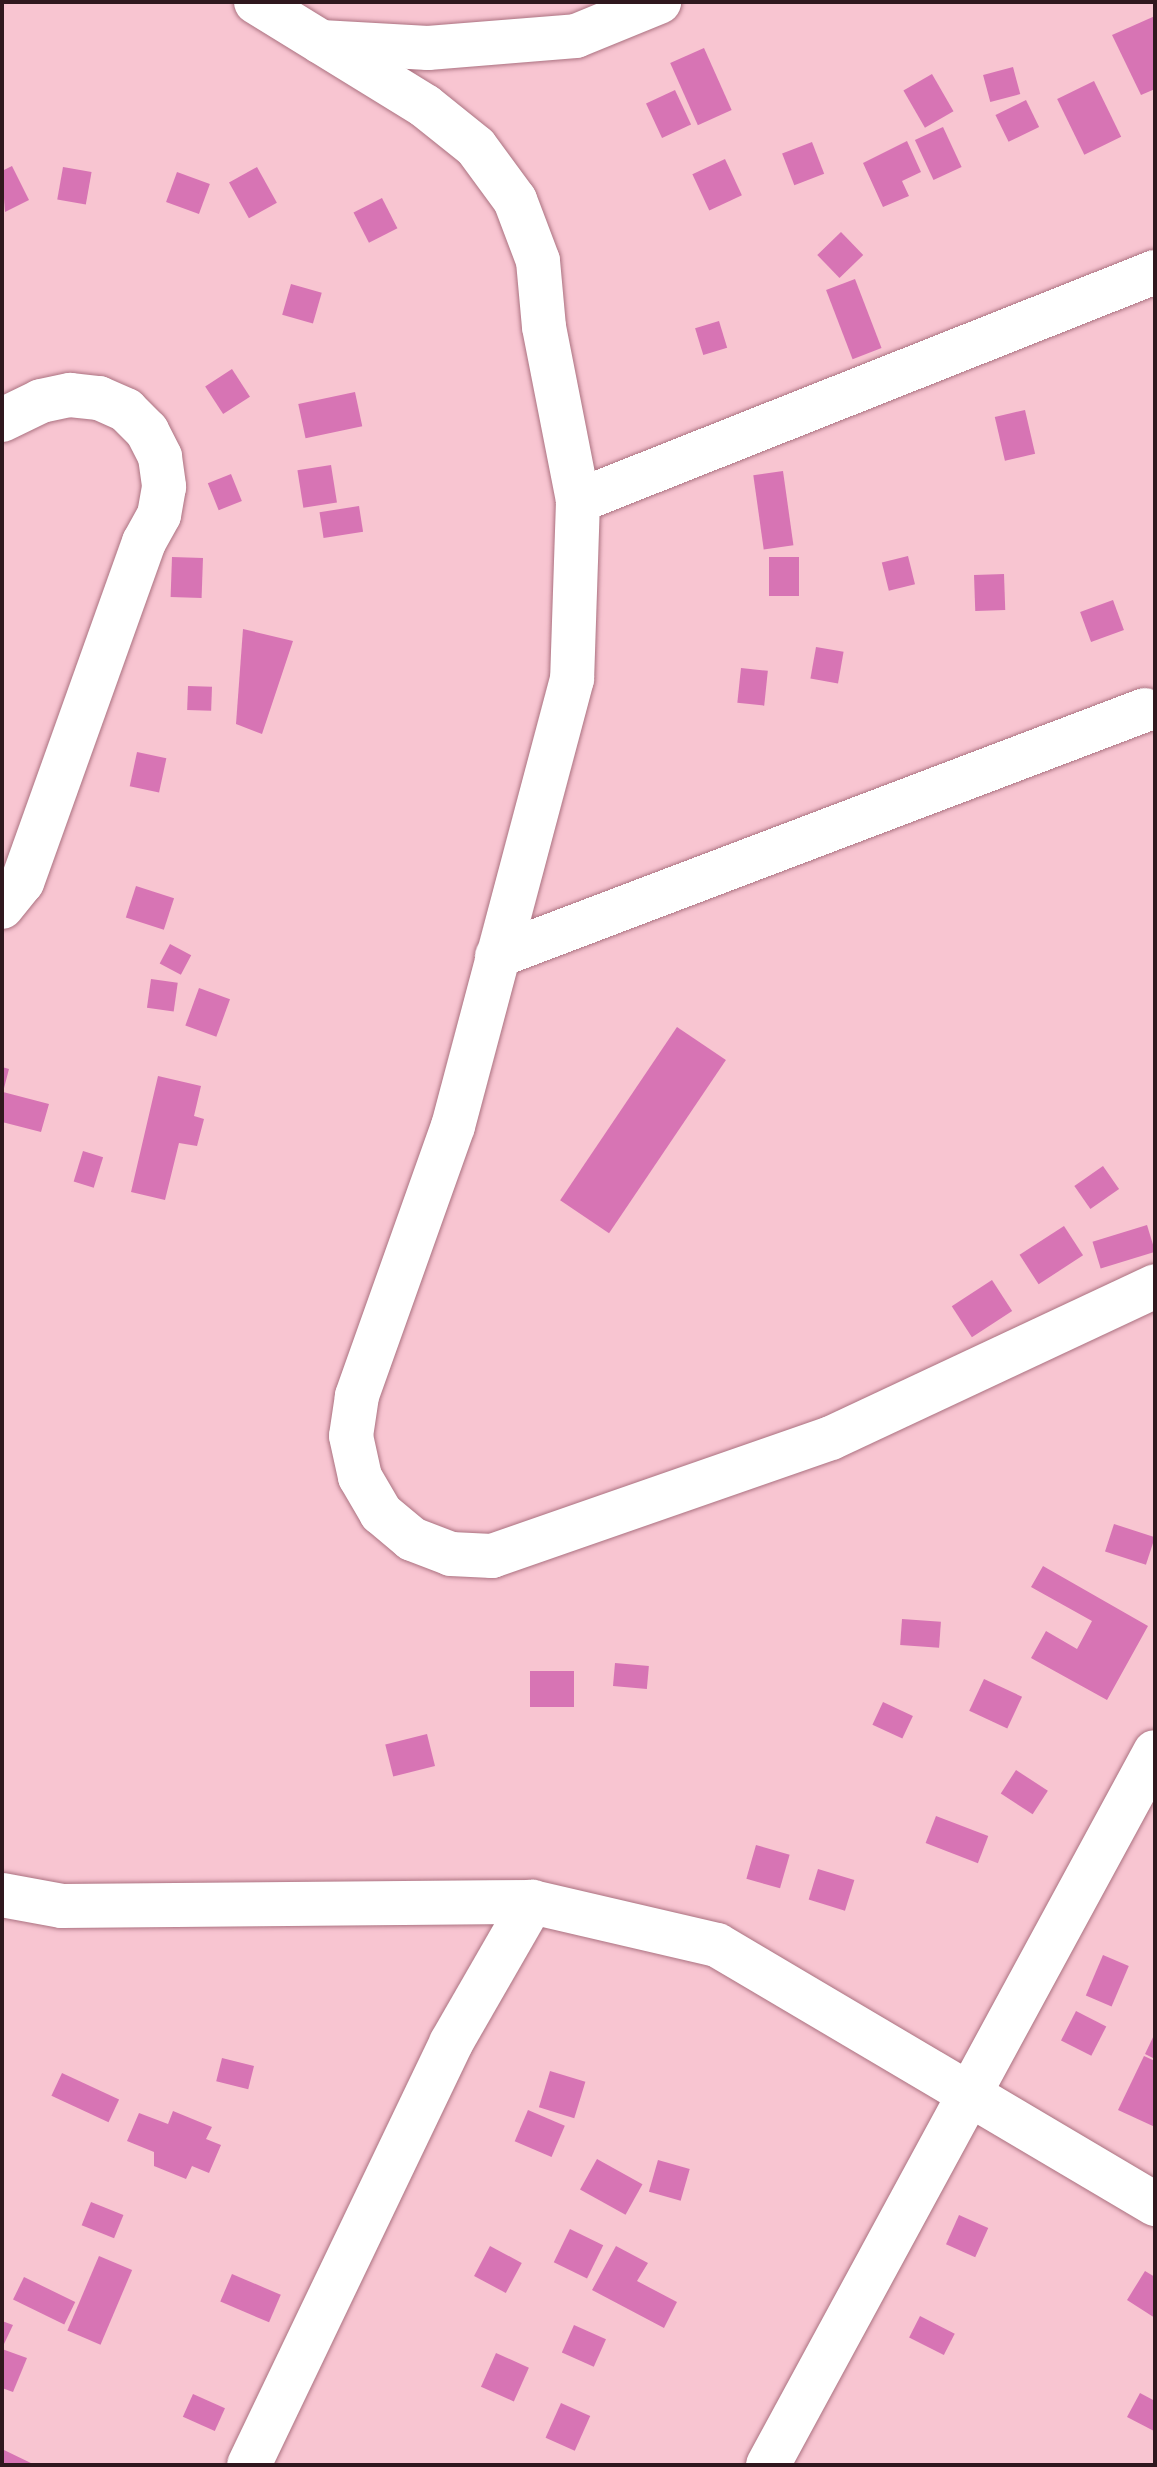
<!DOCTYPE html>
<style>
body{margin:0}
#map{position:relative;width:1157px;height:2467px;overflow:hidden;background:#f8c5d1;font-family:Cabin,sans-serif}
div>[style]{position:absolute}
[style*='--x']{left:calc(var(--x)*1px);top:calc(var(--y)*1px);width:calc(var(--w)*1px);rotate:calc(var(--a)*1deg)}
.building>*{inset:0;background:#d774b4;transform-origin:0 0}
.roads{filter:drop-shadow(0 0 2px #ab7281) drop-shadow(0 0 2px #ab7281)}
.street>*{height:44px;margin:-22px;padding:0 22px;transform-origin:22px;border-radius:22px;background:#fff}
.secondary>*{height:44px;margin:-22px;padding:0 22px;transform-origin:22px;border-radius:22px;background:#fff}
span{translate:-50% -50%;white-space:nowrap;text-align:center;line-height:1.15;-webkit-text-stroke:6px #f8c5d1;paint-order:stroke}
.frame{position:absolute;inset:0;border:4px solid #2f181e;pointer-events:none}
</style>
<div id="map">
<div class="building">
<i style="clip-path:polygon(1155px 16px,1155px 89px,1141px 95px,1112px 35px)"></i>
<i style="left:704px;top:48px;width:68px;height:37px;rotate:66deg"></i>
<i style="left:1013px;top:67px;width:28px;height:31px;rotate:75deg"></i>
<i style="left:932px;top:74px;width:43px;height:33px;rotate:60deg"></i>
<i style="left:1094px;top:81px;width:62px;height:41px;rotate:64deg"></i>
<i style="left:675px;top:90px;width:38px;height:32px;rotate:65deg"></i>
<i style="left:1026px;top:100px;width:30px;height:34px;rotate:64deg"></i>
<i style="left:943px;top:127px;width:44px;height:31px;rotate:65deg"></i>
<i style="clip-path:polygon(907px 141px,921px 172px,902px 181px,909px 196px,883px 207px,863px 163px)"></i>
<i style="left:812px;top:142px;width:34px;height:32px;rotate:69deg"></i>
<i style="left:725px;top:159px;width:40px;height:36px;rotate:65deg"></i>
<i style="clip-path:polygon(12px 166px,29px 200px,5px 212px,2px 171px)"></i>
<i style="left:63px;top:167px;width:29px;height:33px;rotate:10deg"></i>
<i style="left:257px;top:167px;width:41px;height:32px;rotate:61deg"></i>
<i style="left:177px;top:172px;width:35px;height:32px;rotate:20deg"></i>
<i style="left:382px;top:198px;width:34px;height:32px;rotate:63deg"></i>
<i style="left:841px;top:232px;width:32px;height:33px;rotate:46deg"></i>
<i style="left:855px;top:279px;width:74px;height:31px;rotate:69deg"></i>
<i style="left:291px;top:284px;width:32px;height:32px;rotate:16deg"></i>
<i style="left:719px;top:321px;width:28px;height:25px;rotate:73deg"></i>
<i style="left:232px;top:369px;width:33px;height:32px;rotate:57deg"></i>
<i style="left:355px;top:392px;width:35px;height:58px;rotate:78deg"></i>
<i style="left:1025px;top:410px;width:45px;height:31px;rotate:77deg"></i>
<i style="left:331px;top:465px;width:38px;height:34px;rotate:81deg"></i>
<i style="left:783px;top:471px;width:75px;height:30px;rotate:82deg"></i>
<i style="left:231px;top:474px;width:29px;height:25px;rotate:68deg"></i>
<i style="left:359px;top:506px;width:26px;height:40px;rotate:81deg"></i>
<i style="left:908px;top:556px;width:29px;height:27px;rotate:76deg"></i>
<i style="left:172px;top:557px;width:31px;height:40px;rotate:2deg"></i>
<i style="left:799px;top:557px;width:39px;height:30px;rotate:90deg"></i>
<i style="left:1004px;top:574px;width:36px;height:30px;rotate:88deg"></i>
<i style="left:1113px;top:600px;width:32px;height:35px;rotate:70deg"></i>
<i style="clip-path:polygon(243px 629px,293px 641px,262px 734px,236px 724px)"></i>
<i style="left:816px;top:647px;width:28px;height:32px;rotate:10deg"></i>
<i style="left:741px;top:668px;width:27px;height:35px;rotate:6deg"></i>
<i style="left:188px;top:686px;width:24px;height:24px;rotate:2deg"></i>
<i style="left:137px;top:752px;width:30px;height:35px;rotate:12deg"></i>
<i style="left:136px;top:886px;width:40px;height:33px;rotate:18deg"></i>
<i style="left:170px;top:944px;width:24px;height:22px;rotate:28deg"></i>
<i style="left:151px;top:979px;width:27px;height:29px;rotate:8deg"></i>
<i style="left:199px;top:988px;width:33px;height:40px;rotate:20deg"></i>
<i style="left:677px;top:1027px;width:59px;height:209px;rotate:34deg"></i>
<i style="clip-path:polygon(2px 1067px,9px 1069px,3px 1092px,49px 1104px,41px 1132px,2px 1122px)"></i>
<i style="clip-path:polygon(158px 1076px,201px 1086px,194px 1116px,204px 1119px,197px 1146px,179px 1143px,165px 1200px,131px 1192px)"></i>
<i style="left:83px;top:1151px;width:21px;height:32px;rotate:17deg"></i>
<i style="left:1103px;top:1166px;width:28px;height:35px;rotate:55deg"></i>
<i style="left:1147px;top:1225px;width:28px;height:57px;rotate:73deg"></i>
<i style="left:1064px;top:1226px;width:35px;height:53px;rotate:57deg"></i>
<i style="left:992px;top:1280px;width:37px;height:48px;rotate:57deg"></i>
<i style="left:1114px;top:1524px;width:43px;height:29px;rotate:18deg"></i>
<i style="clip-path:polygon(1043px 1566px,1148px 1626px,1107px 1700px,1031px 1658px,1046px 1631px,1077px 1649px,1092px 1621px,1031px 1587px)"></i>
<i style="left:902px;top:1619px;width:39px;height:26px;rotate:4deg"></i>
<i style="left:615px;top:1663px;width:34px;height:23px;rotate:5deg"></i>
<i style="left:530px;top:1671px;width:44px;height:36px"></i>
<i style="left:984px;top:1679px;width:42px;height:35px;rotate:25deg"></i>
<i style="left:883px;top:1702px;width:33px;height:25px;rotate:25deg"></i>
<i style="left:427px;top:1734px;width:33px;height:43px;rotate:76deg"></i>
<i style="left:1016px;top:1770px;width:38px;height:28px;rotate:33deg"></i>
<i style="left:936px;top:1816px;width:56px;height:29px;rotate:21deg"></i>
<i style="left:756px;top:1845px;width:35px;height:35px;rotate:16deg"></i>
<i style="left:818px;top:1869px;width:38px;height:32px;rotate:17deg"></i>
<i style="left:1103px;top:1955px;width:28px;height:44px;rotate:23deg"></i>
<i style="left:1076px;top:2011px;width:34px;height:33px;rotate:27deg"></i>
<i style="clip-path:polygon(1155px 2033px,1155px 2059px,1145px 2054px)"></i>
<i style="clip-path:polygon(1144px 2056px,1155px 2061px,1155px 2127px,1118px 2110px)"></i>
<i style="left:222px;top:2058px;width:33px;height:24px;rotate:14deg"></i>
<i style="left:550px;top:2071px;width:37px;height:38px;rotate:17deg"></i>
<i style="left:62px;top:2073px;width:63px;height:25px;rotate:25deg"></i>
<i style="left:528px;top:2110px;width:40px;height:34px;rotate:23deg"></i>
<i style="clip-path:polygon(173px 2111px,212px 2127px,206px 2139px,221px 2145px,209px 2173px,192px 2166px,186px 2179px,154px 2166px,154px 2152px,127px 2141px,139px 2113px,168px 2124px)"></i>
<i style="left:597px;top:2159px;width:52px;height:35px;rotate:29deg"></i>
<i style="left:658px;top:2160px;width:33px;height:33px;rotate:16deg"></i>
<i style="left:91px;top:2202px;width:35px;height:25px;rotate:22deg"></i>
<i style="left:959px;top:2215px;width:32px;height:32px;rotate:24deg"></i>
<i style="left:570px;top:2229px;width:37px;height:37px;rotate:26deg"></i>
<i style="left:490px;top:2246px;width:36px;height:34px;rotate:28deg"></i>
<i style="clip-path:polygon(616px 2246px,648px 2263px,637px 2281px,677px 2302px,664px 2328px,592px 2290px)"></i>
<i style="left:99px;top:2256px;width:36px;height:81px;rotate:23deg"></i>
<i style="clip-path:polygon(1145px 2271px,1155px 2277px,1155px 2318px,1127px 2300px)"></i>
<i style="left:232px;top:2274px;width:53px;height:30px;rotate:23deg"></i>
<i style="left:24px;top:2277px;width:57px;height:25px;rotate:26deg"></i>
<i style="left:920px;top:2316px;width:39px;height:24px;rotate:27deg"></i>
<i style="clip-path:polygon(2px 2321px,13px 2325px,4px 2344px,2px 2343px)"></i>
<i style="left:574px;top:2325px;width:35px;height:30px;rotate:24deg"></i>
<i style="clip-path:polygon(2px 2349px,27px 2358px,13px 2392px,2px 2388px)"></i>
<i style="left:496px;top:2353px;width:36px;height:37px;rotate:24deg"></i>
<i style="clip-path:polygon(1140px 2393px,1155px 2401px,1154px 2431px,1127px 2417px)"></i>
<i style="left:193px;top:2394px;width:35px;height:25px;rotate:24deg"></i>
<i style="left:561px;top:2403px;width:32px;height:38px;rotate:24deg"></i>
<i style="clip-path:polygon(4px 2450px,35px 2465px,2px 2465px)"></i>
</div>
<div class="roads">
<div class="street">
<i style="--x:321;--y:42;--w:107;--a:3.2"></i>
<i style="--x:428;--y:48;--w:148;--a:-4.6"></i>
<i style="--x:576;--y:36;--w:90;--a:-22.3"></i>
<i style="--x:2;--y:420;--w:43;--a:-26"></i>
<i style="--x:41;--y:401;--w:30;--a:-12"></i>
<i style="--x:70;--y:395;--w:29;--a:6"></i>
<i style="--x:99;--y:398;--w:30;--a:24"></i>
<i style="--x:126;--y:410;--w:30;--a:45"></i>
<i style="--x:147;--y:431;--w:29;--a:63"></i>
<i style="--x:160;--y:457;--w:30;--a:82"></i>
<i style="--x:164;--y:487;--w:28;--a:100"></i>
<i style="--x:159;--y:515;--w:31;--a:119"></i>
<i style="--x:144;--y:542;--w:361;--a:109.7"></i>
<i style="--x:22;--y:882;--w:32;--a:129"></i>
<i style="--x:578;--y:501;--w:621;--a:-21.65"></i>
<i style="--x:497;--y:956;--w:693;--a:-20.79"></i>
<i style="--x:2;--y:1895;--w:61;--a:10.4"></i>
<i style="--x:62;--y:1906;--w:470;--a:-0.5"></i>
<i style="--x:532;--y:1902;--w:190;--a:13.1"></i>
<i style="--x:717;--y:1945;--w:509;--a:30.6"></i>
<i style="--x:249;--y:2465;--w:468;--a:-64.4"></i>
<i style="--x:451;--y:2043;--w:163;--a:-60.1"></i>
<i style="--x:768;--y:2465;--w:811;--a:-61.51"></i>
</div>
<div class="secondary">
<i style="--x:256;--y:2;--w:198;--a:31.6"></i>
<i style="--x:425;--y:106;--w:65;--a:38.8"></i>
<i style="--x:476;--y:147;--w:66;--a:53.7"></i>
<i style="--x:515;--y:200;--w:65;--a:69.3"></i>
<i style="--x:538;--y:261;--w:66;--a:84.8"></i>
<i style="--x:544;--y:327;--w:177;--a:78.9"></i>
<i style="--x:578;--y:501;--w:178;--a:91.9"></i>
<i style="--x:572;--y:679;--w:463;--a:104.9"></i>
<i style="--x:453;--y:1126;--w:287;--a:109.6"></i>
<i style="--x:357;--y:1396;--w:40;--a:98.5"></i>
<i style="--x:351;--y:1436;--w:42;--a:77.6"></i>
<i style="--x:360;--y:1477;--w:42;--a:59.7"></i>
<i style="--x:381;--y:1513;--w:40;--a:40"></i>
<i style="--x:412;--y:1539;--w:42;--a:21"></i>
<i style="--x:451;--y:1554;--w:41;--a:2.8"></i>
<i style="--x:492;--y:1556;--w:359;--a:-19.2"></i>
<i style="--x:831;--y:1438;--w:358;--a:-25.1"></i>
</div>
</div>
<div class="frame"></div>
</div>
